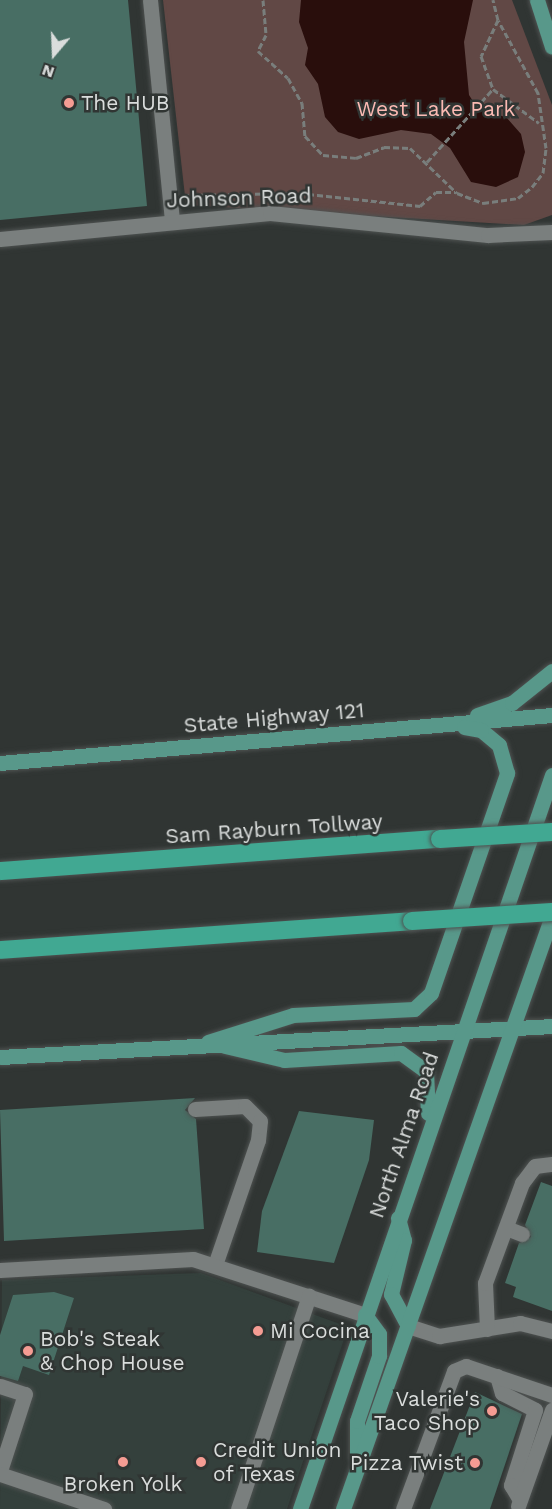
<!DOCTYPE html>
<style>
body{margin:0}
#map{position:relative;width:552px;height:1509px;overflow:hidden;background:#303533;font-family:"Work Sans",sans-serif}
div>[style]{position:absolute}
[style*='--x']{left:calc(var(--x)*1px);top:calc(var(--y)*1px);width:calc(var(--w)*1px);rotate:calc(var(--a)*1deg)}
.built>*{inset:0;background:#34403c}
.green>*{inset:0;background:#614845}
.water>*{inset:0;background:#290e0c}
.building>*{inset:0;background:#486e64}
.path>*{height:3px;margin-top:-1.5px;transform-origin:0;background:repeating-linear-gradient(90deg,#797e7c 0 6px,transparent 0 9px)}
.roads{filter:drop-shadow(0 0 2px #4e5251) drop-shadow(0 0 2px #4e5251)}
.minor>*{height:15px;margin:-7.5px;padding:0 7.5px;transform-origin:7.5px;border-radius:7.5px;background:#7a7f7e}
.major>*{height:15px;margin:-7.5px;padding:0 7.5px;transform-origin:7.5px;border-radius:7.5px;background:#58988a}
.highway>*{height:18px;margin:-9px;padding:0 9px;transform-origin:9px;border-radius:9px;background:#41a892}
.bridges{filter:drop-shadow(0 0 2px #4e5251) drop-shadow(0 0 2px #4e5251)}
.highway-bridge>*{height:18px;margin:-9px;padding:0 9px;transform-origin:9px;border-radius:9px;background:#41a892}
.dots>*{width:16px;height:16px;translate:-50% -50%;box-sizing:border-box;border:3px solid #303533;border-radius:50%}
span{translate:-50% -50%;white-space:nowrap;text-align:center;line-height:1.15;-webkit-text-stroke:5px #303533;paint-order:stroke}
.poi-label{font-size:21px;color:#dadddc}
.left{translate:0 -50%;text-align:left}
.right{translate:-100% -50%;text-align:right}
.park-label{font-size:21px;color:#fbbab3}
.street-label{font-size:21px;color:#dadddc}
.north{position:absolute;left:24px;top:24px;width:60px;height:60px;-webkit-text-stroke:4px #303533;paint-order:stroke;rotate:199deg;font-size:16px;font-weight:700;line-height:24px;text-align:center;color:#dadddc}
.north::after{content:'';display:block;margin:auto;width:21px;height:27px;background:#dadddc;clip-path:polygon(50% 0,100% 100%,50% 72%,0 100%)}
</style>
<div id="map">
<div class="built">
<i style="clip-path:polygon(201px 1273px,348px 1327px,287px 1509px,0 1509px,2px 1280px)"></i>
</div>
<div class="green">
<i style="clip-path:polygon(163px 0,512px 0,552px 105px,552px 215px,524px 225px,186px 205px)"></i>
</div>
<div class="water">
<i style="clip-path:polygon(301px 0,473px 0,464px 42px,469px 95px,476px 106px,507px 118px,521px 134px,525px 152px,518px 177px,496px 187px,471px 182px,450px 148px,431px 134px,401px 130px,359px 139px,338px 132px,325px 117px,318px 84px,305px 65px,308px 48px,299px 22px)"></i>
</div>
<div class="building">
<i style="clip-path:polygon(0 0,128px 0,147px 206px,0 220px)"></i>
<i style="clip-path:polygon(195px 1098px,185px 1110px,196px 1119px,204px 1229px,4px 1241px,0 1110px)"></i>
<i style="clip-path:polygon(299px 1111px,374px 1120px,369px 1160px,334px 1263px,257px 1252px,262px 1211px)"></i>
<i style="clip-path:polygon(541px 1182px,552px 1186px,552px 1311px,513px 1297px,516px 1287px,505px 1283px,519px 1243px,531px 1237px,525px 1225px)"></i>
<i style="clip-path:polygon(54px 1292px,74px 1298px,49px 1375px,23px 1366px,18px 1381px,0 1376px,0 1335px,13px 1295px)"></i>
<i style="clip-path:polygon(475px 1392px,522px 1414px,490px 1509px,430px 1509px)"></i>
</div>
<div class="path">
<i style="--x:263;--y:0;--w:35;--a:85"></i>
<i style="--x:266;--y:35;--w:18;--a:117"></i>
<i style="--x:258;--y:51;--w:40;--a:42"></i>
<i style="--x:288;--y:78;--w:29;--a:61"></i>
<i style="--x:302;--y:103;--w:33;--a:85"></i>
<i style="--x:305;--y:136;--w:26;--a:47"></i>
<i style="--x:323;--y:155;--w:33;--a:5"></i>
<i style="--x:356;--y:158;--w:30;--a:-21"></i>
<i style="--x:384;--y:147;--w:26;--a:2"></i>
<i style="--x:410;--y:148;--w:65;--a:43.8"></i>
<i style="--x:457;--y:193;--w:28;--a:21"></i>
<i style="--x:483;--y:203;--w:35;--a:-8"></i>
<i style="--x:518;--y:198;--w:18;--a:-38"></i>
<i style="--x:532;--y:187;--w:18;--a:-52"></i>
<i style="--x:543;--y:173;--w:25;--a:-83"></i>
<i style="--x:546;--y:148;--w:56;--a:-98.3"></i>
<i style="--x:538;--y:93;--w:83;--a:-118.7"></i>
<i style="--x:498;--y:20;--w:21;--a:-104"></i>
<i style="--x:498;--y:20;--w:40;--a:115"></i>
<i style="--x:481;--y:56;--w:35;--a:70"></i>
<i style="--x:493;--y:89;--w:57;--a:36.5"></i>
<i style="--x:427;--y:162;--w:98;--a:-47.9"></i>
<i style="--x:183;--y:195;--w:116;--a:-1"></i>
<i style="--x:299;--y:193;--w:122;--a:6.1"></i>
<i style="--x:420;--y:206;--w:21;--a:-41"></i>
<i style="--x:436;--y:192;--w:19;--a:0"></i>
</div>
<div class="roads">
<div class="minor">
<i style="--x:150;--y:0;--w:222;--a:84.3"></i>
<i style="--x:0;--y:239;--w:271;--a:-5.5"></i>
<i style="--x:270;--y:213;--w:219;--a:5.8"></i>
<i style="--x:488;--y:235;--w:64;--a:-2.7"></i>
<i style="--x:195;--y:1109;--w:50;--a:-3.4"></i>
<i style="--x:245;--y:1106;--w:21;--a:45"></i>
<i style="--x:260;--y:1121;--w:19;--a:96"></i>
<i style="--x:258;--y:1140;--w:132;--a:109"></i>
<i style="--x:506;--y:1228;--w:17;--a:21"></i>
<i style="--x:0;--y:1270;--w:193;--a:-3.3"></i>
<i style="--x:193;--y:1259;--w:181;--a:18"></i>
<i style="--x:408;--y:1326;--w:33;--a:18"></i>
<i style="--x:439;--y:1336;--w:82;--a:-9.1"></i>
<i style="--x:520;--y:1323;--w:33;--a:14"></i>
<i style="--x:487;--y:1329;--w:46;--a:-92.5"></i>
<i style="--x:485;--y:1283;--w:107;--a:-69.7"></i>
<i style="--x:522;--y:1183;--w:21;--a:-53"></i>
<i style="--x:535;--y:1166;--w:17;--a:-7"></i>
<i style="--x:497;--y:1376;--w:18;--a:74"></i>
<i style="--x:502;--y:1393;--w:37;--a:27"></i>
<i style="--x:535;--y:1410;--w:79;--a:107.7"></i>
<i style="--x:511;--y:1485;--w:17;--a:59"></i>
<i style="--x:0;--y:1386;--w:26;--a:18"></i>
<i style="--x:25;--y:1394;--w:81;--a:108"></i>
<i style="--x:0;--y:1474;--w:110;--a:18.6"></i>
<i style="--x:518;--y:1506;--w:102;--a:-70.5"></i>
<i style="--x:238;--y:1509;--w:225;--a:-71.6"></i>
<i style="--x:403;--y:1509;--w:147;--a:-69.7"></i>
<i style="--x:454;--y:1371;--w:13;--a:-23"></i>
<i style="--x:466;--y:1366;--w:91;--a:18.6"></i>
</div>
<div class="major">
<i style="--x:537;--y:0;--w:49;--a:72.3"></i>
<i style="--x:477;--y:715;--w:37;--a:-19"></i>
<i style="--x:512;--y:703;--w:51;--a:-38.7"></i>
<i style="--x:0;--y:763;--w:554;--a:-4.97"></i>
<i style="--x:208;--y:1042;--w:89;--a:-17.6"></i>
<i style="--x:293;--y:1015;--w:121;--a:-2.8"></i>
<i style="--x:414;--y:1009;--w:23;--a:-43"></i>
<i style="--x:431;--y:993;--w:233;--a:-70.9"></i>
<i style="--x:507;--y:773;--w:29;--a:-106"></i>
<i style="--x:499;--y:745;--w:23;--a:-140"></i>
<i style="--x:481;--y:730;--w:17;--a:-170"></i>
<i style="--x:225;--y:1046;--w:61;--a:13.3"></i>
<i style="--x:284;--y:1060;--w:117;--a:-3.4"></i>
<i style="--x:401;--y:1053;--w:31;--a:36"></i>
<i style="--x:426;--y:1071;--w:42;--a:87.3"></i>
<i style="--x:0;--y:1057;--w:553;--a:-3.21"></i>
<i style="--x:398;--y:1218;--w:23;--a:75"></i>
<i style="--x:404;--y:1240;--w:56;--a:103.5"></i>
<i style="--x:391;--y:1294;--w:36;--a:62"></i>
<i style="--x:357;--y:1457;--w:36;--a:-90"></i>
<i style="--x:357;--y:1421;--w:69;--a:-71.3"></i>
<i style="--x:379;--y:1356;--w:22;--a:-90"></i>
<i style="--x:379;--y:1334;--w:24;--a:-126"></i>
<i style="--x:300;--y:1509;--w:776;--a:-71.05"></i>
<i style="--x:343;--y:1509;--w:629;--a:-70.59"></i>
</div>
<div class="highway">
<i style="--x:0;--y:871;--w:441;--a:-4.2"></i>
<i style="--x:0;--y:950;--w:413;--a:-4"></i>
</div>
</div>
<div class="bridges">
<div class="highway-bridge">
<i style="--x:440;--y:839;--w:112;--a:-3.6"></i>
<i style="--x:412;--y:921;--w:140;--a:-3.7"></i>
</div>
</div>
<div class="dots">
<i style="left:69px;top:103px;background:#f59c93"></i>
<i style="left:258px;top:1331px;background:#f59c93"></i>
<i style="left:28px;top:1351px;background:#f59c93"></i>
<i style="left:492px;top:1411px;background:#f59c93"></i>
<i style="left:123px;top:1462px;background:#f59c93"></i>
<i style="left:201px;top:1462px;background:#f59c93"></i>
<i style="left:475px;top:1463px;background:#f59c93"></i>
</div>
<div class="poi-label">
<span class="left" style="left:81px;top:103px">The HUB</span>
<span class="left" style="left:270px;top:1331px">Mi Cocina</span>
<span class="left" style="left:40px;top:1351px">Bob's Steak<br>&amp; Chop House</span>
<span class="right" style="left:480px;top:1411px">Valerie's<br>Taco Shop</span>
<span class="left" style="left:213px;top:1462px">Credit Union<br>of Texas</span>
<span class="right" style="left:463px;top:1463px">Pizza Twist</span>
<span style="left:123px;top:1484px">Broken Yolk</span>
</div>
<div class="park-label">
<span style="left:436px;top:109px">West Lake Park</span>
</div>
<div class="street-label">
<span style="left:239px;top:198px;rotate:-2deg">Johnson Road</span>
<span style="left:274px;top:718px;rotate:-5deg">State Highway 121</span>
<span style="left:274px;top:829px;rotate:-4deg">Sam Rayburn Tollway</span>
<span style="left:404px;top:1135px;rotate:-71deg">North Alma Road</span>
</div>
<div class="north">N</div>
</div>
